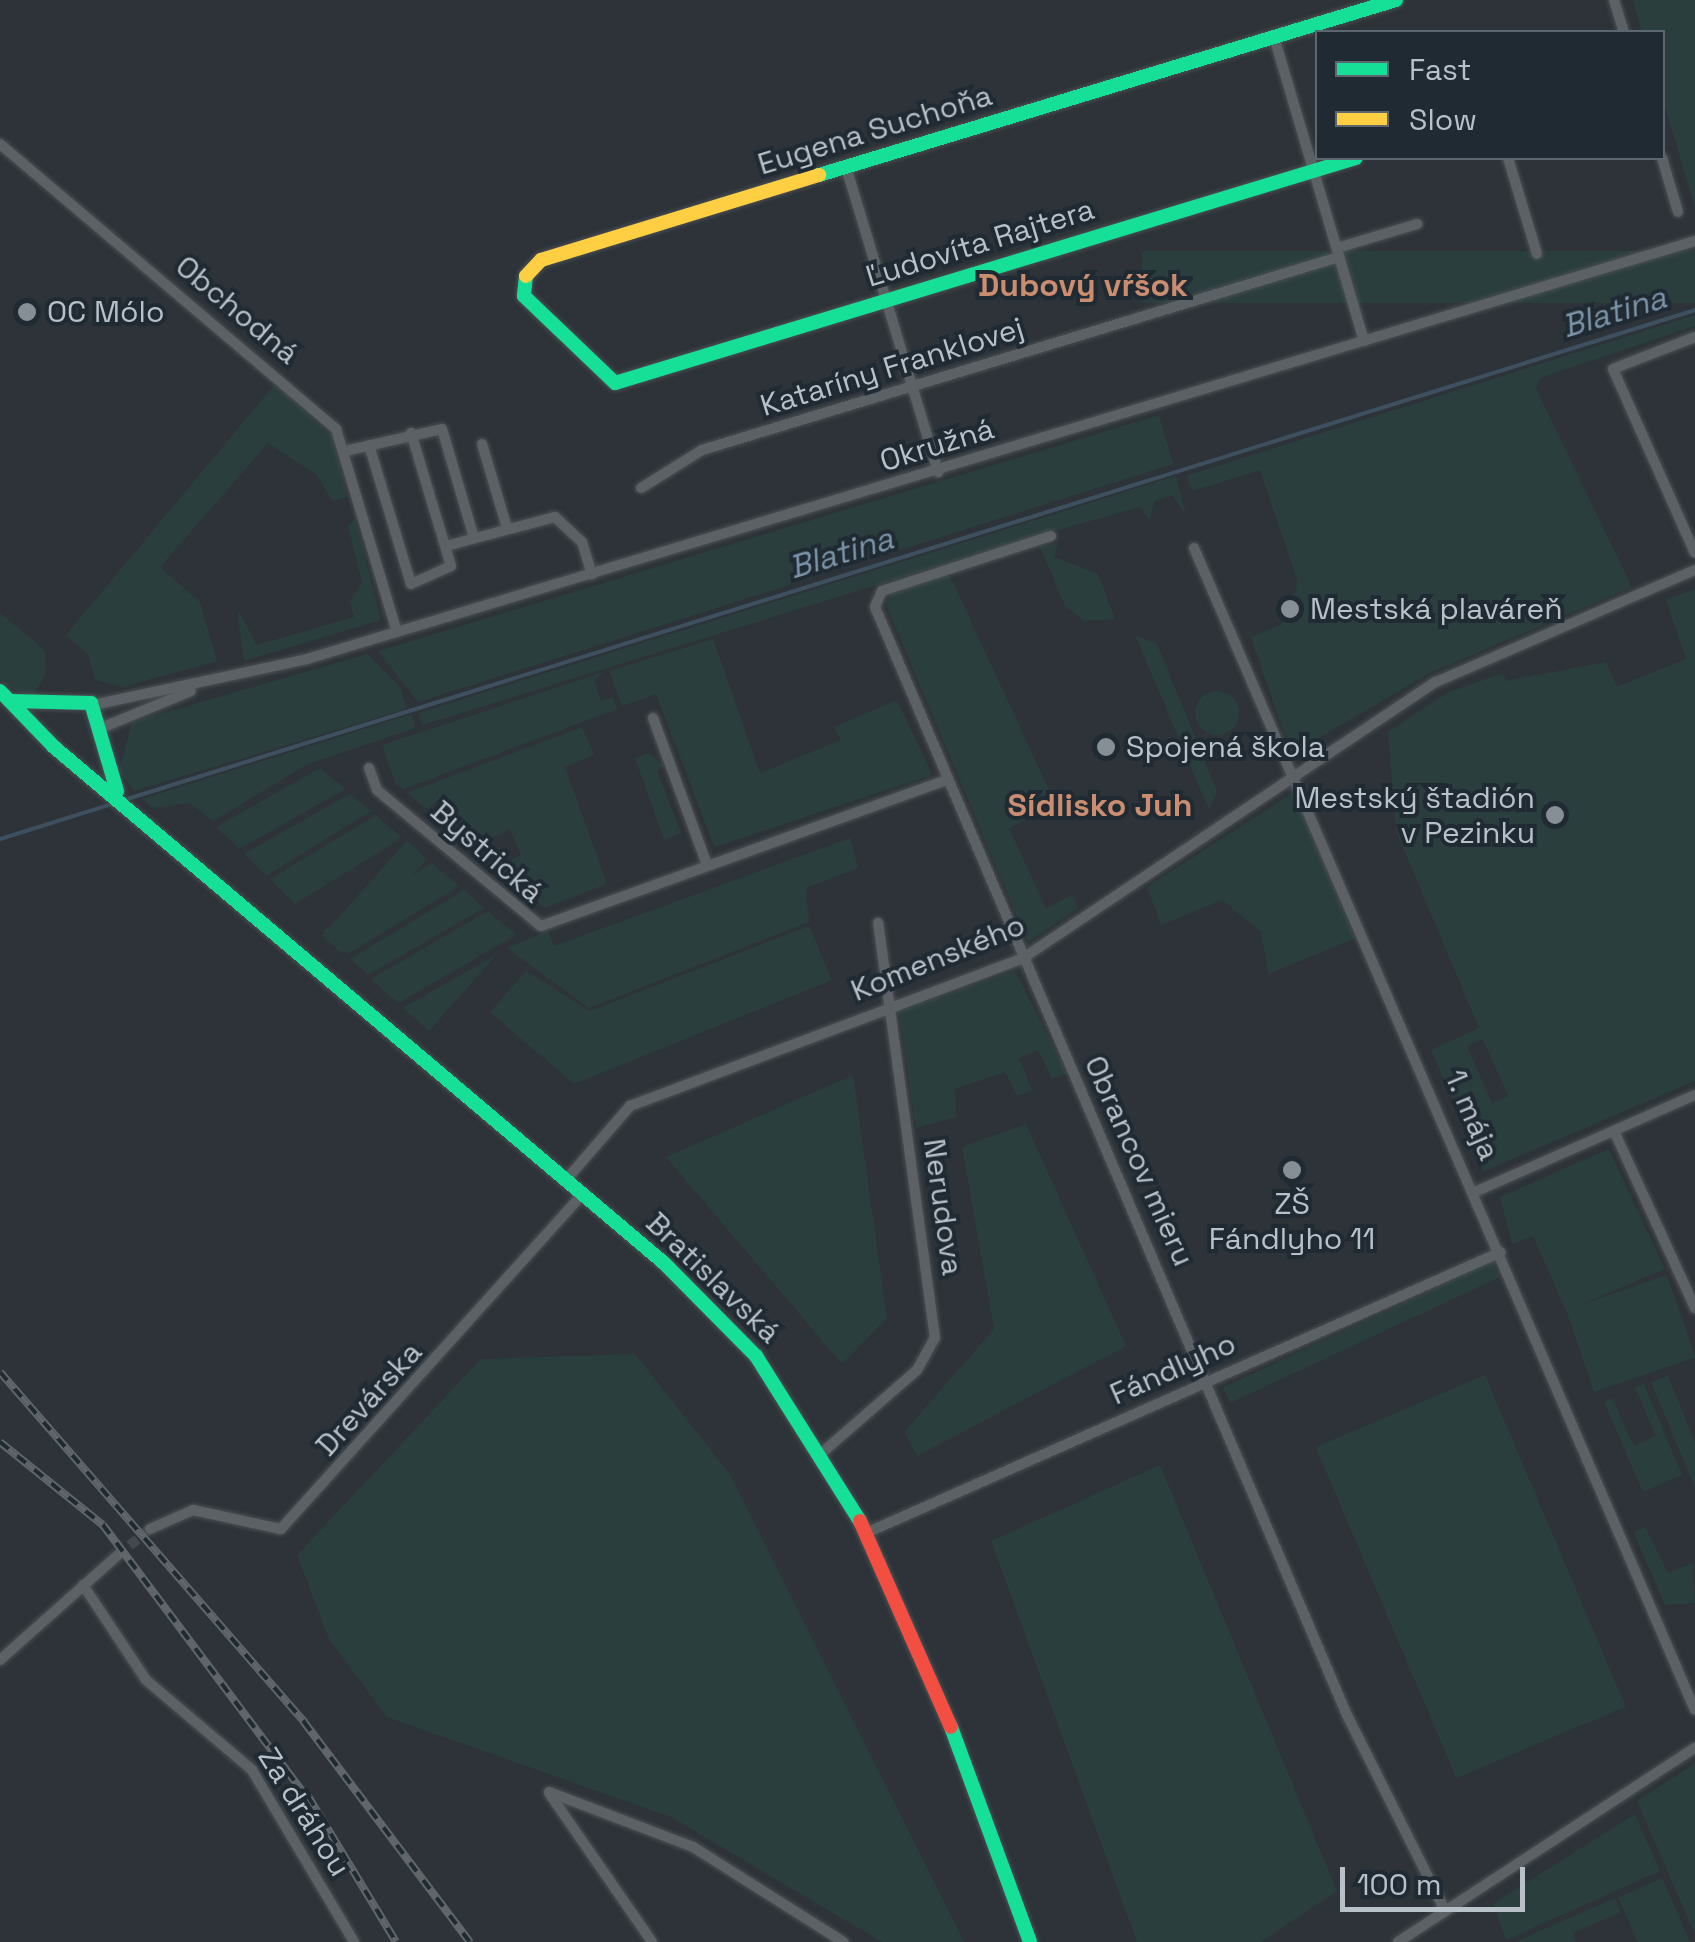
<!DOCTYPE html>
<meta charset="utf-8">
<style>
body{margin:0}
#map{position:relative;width:1695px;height:1942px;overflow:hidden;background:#2d3338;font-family:"Space Grotesk",sans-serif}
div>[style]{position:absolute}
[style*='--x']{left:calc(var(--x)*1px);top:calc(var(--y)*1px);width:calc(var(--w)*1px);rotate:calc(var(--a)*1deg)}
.green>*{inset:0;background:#2b3e3e;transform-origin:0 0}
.round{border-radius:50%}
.stream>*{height:4px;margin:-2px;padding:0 2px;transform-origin:2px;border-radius:2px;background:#3e5060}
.street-tunnel>*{height:10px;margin-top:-5px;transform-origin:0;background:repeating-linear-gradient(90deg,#42484e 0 10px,transparent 0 15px)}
.roads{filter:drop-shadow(0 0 2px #4a4f53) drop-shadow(0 0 2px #4a4f53)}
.street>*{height:10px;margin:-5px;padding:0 5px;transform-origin:5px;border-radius:5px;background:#5c6166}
.fast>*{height:14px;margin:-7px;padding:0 7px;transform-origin:7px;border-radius:7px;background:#16e098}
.slow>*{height:14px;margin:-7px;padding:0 7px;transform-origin:7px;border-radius:7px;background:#ffcf43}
.jam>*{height:14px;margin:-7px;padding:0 7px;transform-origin:7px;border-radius:7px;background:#f24e42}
.rail>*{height:8px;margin-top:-4px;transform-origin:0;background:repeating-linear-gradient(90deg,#202a33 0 11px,#60656a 0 22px);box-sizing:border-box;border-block:2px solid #60656a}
.dots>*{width:28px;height:28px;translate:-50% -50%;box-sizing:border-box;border:5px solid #202a33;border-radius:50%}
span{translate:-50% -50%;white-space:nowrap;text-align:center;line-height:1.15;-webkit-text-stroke:8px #202a33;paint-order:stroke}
.street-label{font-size:30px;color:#b8c0c8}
.poi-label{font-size:30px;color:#b8c0c8}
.left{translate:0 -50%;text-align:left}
.right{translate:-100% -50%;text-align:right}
.neighbourhood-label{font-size:32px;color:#cb8d70;font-weight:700}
.water-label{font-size:32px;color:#7c94a8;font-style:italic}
.legend{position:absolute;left:1315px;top:30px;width:350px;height:130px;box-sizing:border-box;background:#202a33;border:2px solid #5d666f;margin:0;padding:12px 18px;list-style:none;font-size:30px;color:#b8c0c8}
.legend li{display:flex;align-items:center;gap:20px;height:50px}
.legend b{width:50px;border:2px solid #5d666f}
.scale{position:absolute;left:1340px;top:1867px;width:185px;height:45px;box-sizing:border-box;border:5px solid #b8c0c8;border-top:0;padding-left:12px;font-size:30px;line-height:35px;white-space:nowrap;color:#b8c0c8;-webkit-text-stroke:8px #202a33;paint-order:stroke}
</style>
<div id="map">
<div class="green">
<i style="clip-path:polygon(1633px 0,1695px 0,1695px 208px,1663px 100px,1662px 32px,1642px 32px)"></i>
<i style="left:1695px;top:251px;width:52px;height:553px;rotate:90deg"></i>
<i style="clip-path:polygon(1695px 315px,1695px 326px,1540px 378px,1536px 389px,1632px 587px,1432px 672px,1291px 754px,1251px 637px,1283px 624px,1275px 602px,1296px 593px,1297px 580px,1260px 470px,1193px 491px,1186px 476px)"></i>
<i style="clip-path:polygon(275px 384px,333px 437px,347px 497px,332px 501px,317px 475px,268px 443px,160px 567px,200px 602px,217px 661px,123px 687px,95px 680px,88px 654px,66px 635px)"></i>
<i style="clip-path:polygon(1159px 415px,1173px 464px,418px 702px,378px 651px)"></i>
<i style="clip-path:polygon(1176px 476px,1186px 515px,1172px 495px,1154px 502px,1150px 521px,1140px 507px,1029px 538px,422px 725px,418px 713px)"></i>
<i style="clip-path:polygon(355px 520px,381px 620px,244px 661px,237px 609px,257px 645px,354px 617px,350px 601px,362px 583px,348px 525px)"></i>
<i style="clip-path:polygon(1058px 543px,1054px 557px,1098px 574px,1115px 619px,1084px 621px,1065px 606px,1040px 547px)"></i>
<i style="clip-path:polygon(949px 574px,1056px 805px,1009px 828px,1046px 909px,1072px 895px,1078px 908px,1028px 942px,886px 605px,891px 594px)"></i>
<i style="clip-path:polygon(evenodd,1695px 589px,1695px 1081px,1484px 1171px,1431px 1050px,1479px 1028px,1396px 831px,1388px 732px,1447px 693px,1503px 673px,1506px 681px,1606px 662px,1617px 687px,1686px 659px,1666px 600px,1695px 589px,1483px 1039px,1508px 1096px,1492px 1104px,1467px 1046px,1483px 1039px)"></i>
<i style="clip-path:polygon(0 613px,45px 650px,46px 673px,31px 699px,0 681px)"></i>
<i style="clip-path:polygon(1135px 635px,1157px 644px,1217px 791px,1209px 810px)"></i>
<i style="clip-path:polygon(713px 639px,760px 773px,841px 740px,834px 727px,897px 700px,932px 775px,714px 847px,656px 694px,622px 706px,609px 671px)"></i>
<i style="clip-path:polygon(367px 654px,401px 688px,406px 709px,134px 791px,119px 771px,132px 722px)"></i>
<i style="clip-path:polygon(604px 672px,594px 681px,601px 701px,613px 697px,617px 709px,403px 789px,395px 783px,382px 745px)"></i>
<i class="round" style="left:1195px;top:691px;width:44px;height:44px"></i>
<i style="clip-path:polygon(412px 714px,415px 728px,308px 764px,213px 821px,190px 803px,152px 808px,142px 799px)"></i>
<i style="clip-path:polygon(582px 727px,594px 755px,565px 767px,607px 884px,544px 908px,496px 868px,521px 855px,510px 829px,473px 848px,439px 819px,451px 807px,442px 797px,427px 809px,407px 793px)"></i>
<i style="clip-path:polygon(648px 753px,665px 766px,657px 770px,681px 833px,664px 840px,635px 758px)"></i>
<i style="clip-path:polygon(320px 768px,346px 789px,239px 849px,216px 827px)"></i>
<i style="clip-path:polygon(1294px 792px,1355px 938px,1268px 974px,1261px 932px,1222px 900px,1161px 925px,1147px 887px)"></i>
<i style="clip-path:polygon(350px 794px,371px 811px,266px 876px,244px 854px)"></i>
<i style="clip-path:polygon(376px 815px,402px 838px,295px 904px,270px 879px)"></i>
<i style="clip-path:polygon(850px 838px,858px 868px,806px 888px,809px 922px,589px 1008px,507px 948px,548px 931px,554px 946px)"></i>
<i style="left:407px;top:841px;width:27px;height:127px;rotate:42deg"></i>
<i style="clip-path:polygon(432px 863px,459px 886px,348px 954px,323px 931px)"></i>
<i style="clip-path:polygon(464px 890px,484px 908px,368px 975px,350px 959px)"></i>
<i style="clip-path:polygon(488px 911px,516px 935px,398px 1003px,371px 979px)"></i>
<i style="clip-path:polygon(809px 926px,832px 980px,574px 1084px,490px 1012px,526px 971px,590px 1011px)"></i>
<i style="clip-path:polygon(496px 955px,429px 1031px,403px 1008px)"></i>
<i style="clip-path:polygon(1015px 971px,1067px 1073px,1052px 1079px,1038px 1050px,1019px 1058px,1032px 1090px,1017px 1096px,1005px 1072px,955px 1089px,956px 1117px,916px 1128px,899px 1011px)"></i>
<i style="clip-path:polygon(853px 1075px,887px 1318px,842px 1364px,666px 1157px)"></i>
<i style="clip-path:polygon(1026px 1124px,1126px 1346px,917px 1456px,904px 1432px,994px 1329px,962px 1147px)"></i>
<i style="clip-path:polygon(1609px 1149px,1665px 1269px,1566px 1311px,1533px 1236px,1512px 1244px,1500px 1197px)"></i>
<i style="left:1492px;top:1262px;width:17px;height:297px;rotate:65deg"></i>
<i style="left:1667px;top:1275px;width:87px;height:107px;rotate:71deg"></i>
<i style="clip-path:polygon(635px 1354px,729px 1473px,964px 1942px,882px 1942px,671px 1817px,387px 1717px,329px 1639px,297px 1555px,481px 1359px)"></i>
<i style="left:1485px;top:1375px;width:360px;height:184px;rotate:67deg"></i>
<i style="clip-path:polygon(1668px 1376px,1695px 1442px,1695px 1488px,1651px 1382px)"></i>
<i style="clip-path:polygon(1644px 1384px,1682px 1475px,1643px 1492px,1604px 1402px,1612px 1398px,1634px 1446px,1656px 1436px,1635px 1388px)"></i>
<i style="clip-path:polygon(1160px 1465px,1337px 1891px,1261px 1942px,1137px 1942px,991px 1541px)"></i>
<i style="clip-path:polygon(1645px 1527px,1668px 1573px,1693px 1563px,1695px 1603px,1665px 1605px,1634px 1533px)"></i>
<i style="clip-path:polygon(1695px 1763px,1695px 1935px,1637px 1801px)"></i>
<i style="clip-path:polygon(1635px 1814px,1660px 1871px,1506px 1940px,1493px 1904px)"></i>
<i style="clip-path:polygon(1662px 1878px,1690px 1942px,1638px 1942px,1618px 1898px)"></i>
<i style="clip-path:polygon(1615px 1898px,1621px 1912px,1573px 1933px,1576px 1942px,1515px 1942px)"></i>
</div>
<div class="stream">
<i style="--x:124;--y:800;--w:1646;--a:-17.32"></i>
<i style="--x:0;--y:839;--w:121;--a:-17.4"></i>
</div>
<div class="street-tunnel">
<i style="--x:118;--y:1555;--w:41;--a:-39.1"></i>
</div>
<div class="roads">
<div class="street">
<i style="--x:1614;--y:0;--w:34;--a:73"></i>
<i style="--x:1274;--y:37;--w:317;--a:73.5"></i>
<i style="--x:0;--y:144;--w:441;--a:40.3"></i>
<i style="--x:336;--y:429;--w:212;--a:73.3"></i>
<i style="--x:1508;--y:158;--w:100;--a:73.2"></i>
<i style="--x:1662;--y:158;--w:56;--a:73.5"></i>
<i style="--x:846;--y:167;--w:319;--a:73.2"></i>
<i style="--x:1337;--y:248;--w:84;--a:-16.7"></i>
<i style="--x:1695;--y:337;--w:88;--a:158.7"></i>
<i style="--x:1613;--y:369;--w:201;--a:66"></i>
<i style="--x:482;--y:444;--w:88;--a:73.4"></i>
<i style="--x:369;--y:445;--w:145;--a:73.2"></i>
<i style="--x:411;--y:584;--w:44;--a:-24.2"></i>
<i style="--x:451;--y:566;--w:139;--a:-106.7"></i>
<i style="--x:345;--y:451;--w:99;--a:-12.8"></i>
<i style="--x:442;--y:429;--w:114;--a:73.6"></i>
<i style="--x:641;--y:488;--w:72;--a:-31.9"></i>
<i style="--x:702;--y:450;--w:666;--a:-16.86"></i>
<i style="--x:1051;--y:536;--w:178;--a:162"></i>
<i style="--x:882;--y:591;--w:17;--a:114"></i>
<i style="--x:875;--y:607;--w:1204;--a:66.93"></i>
<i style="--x:1347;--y:1715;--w:219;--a:63.4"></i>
<i style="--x:446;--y:546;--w:113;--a:-14.9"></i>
<i style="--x:555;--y:517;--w:37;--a:43"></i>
<i style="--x:582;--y:542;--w:34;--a:73"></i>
<i style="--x:1194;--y:548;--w:1265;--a:66.68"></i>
<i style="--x:93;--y:705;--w:219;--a:-12.1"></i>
<i style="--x:307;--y:659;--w:1450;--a:-16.76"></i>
<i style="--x:653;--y:718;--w:157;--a:69.8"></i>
<i style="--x:101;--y:728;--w:97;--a:-22.3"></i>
<i style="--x:369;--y:768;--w:23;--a:70"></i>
<i style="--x:377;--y:790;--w:213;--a:39.7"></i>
<i style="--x:541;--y:926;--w:431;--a:-19.8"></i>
<i style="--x:1614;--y:1131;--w:195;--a:65.4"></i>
<i style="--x:566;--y:1180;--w:98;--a:-49.1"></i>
<i style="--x:630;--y:1106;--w:420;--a:-20.6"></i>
<i style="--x:1023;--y:958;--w:497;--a:-33.8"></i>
<i style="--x:1436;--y:682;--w:282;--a:-23.4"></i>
<i style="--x:1477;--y:1191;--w:238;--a:-23.8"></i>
<i style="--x:824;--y:1451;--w:123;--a:-41.1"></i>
<i style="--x:917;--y:1370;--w:37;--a:-61"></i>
<i style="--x:935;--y:1338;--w:419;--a:-97.8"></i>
<i style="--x:150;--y:1529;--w:47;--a:-23.8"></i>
<i style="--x:193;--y:1510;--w:90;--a:12.2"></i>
<i style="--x:281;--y:1529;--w:451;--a:-48"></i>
<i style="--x:866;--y:1533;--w:694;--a:-23.87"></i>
<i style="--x:83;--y:1585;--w:114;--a:56.4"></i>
<i style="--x:146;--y:1680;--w:139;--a:40.3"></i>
<i style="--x:252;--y:1770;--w:200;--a:59.3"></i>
<i style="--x:0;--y:1660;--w:158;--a:-41.7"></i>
<i style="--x:549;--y:1792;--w:154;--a:20.9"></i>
<i style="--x:693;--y:1847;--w:178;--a:32.3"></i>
<i style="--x:549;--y:1793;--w:181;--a:55.3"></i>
<i style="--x:1398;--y:1942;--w:355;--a:-33.2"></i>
</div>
<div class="fast">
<i style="--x:819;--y:175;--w:603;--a:-16.87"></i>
<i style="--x:526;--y:276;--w:20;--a:96"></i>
<i style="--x:524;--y:296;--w:126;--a:43.7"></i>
<i style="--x:615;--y:383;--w:774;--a:-16.89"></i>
<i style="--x:0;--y:691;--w:78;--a:46"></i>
<i style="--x:54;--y:747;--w:799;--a:40.23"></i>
<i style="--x:664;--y:1263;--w:131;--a:45.3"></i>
<i style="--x:756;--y:1356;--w:195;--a:57.8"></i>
<i style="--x:12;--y:701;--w:79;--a:1.5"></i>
<i style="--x:91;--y:703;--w:92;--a:73.5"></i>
<i style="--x:951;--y:1727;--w:229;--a:69.8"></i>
</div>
<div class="slow">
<i style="--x:526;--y:276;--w:22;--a:-47"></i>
<i style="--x:541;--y:260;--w:291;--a:-17"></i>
</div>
<div class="jam">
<i style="--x:860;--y:1521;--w:225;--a:66.2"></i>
</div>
</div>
<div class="rail">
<i style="--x:0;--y:1372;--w:464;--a:49"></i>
<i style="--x:304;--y:1722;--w:276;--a:53"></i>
<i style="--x:0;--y:1442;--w:132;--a:38.9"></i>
<i style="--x:103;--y:1525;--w:354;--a:53.2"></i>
<i style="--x:308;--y:1796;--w:170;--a:58.9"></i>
</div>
<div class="dots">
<i style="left:27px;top:312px;background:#878f96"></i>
<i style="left:1290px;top:609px;background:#878f96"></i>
<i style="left:1106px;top:747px;background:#878f96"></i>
<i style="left:1555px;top:815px;background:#878f96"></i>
<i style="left:1292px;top:1170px;background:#878f96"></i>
</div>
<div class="street-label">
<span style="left:875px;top:130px;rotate:-17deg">Eugena Suchoňa</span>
<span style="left:980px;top:243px;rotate:-17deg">Ľudovíta Rajtera</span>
<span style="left:237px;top:310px;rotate:40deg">Obchodná</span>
<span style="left:892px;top:367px;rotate:-17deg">Kataríny Franklovej</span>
<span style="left:937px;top:445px;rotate:-17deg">Okružná</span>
<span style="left:487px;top:852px;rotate:41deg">Bystrická</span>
<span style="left:938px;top:958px;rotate:-22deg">Komenského</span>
<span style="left:1472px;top:1115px;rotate:67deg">1. mája</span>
<span style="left:1139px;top:1161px;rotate:66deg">Obrancov mieru</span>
<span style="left:943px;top:1207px;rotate:82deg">Nerudova</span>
<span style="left:713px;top:1278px;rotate:44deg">Bratislavská</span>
<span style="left:1173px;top:1369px;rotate:-24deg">Fándlyho</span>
<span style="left:369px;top:1399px;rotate:-48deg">Drevárska</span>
<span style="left:304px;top:1812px;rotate:58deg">Za dráhou</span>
</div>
<div class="poi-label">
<span class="left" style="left:47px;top:312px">OC Mólo</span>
<span class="left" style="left:1310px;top:609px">Mestská plaváreň</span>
<span class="left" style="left:1126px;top:747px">Spojená škola</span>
<span class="right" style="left:1535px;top:815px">Mestský štadión<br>v Pezinku</span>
<span style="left:1292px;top:1221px">ZŠ<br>Fándlyho 11</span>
</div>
<div class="neighbourhood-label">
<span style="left:1083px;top:285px">Dubový vŕšok</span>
<span style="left:1100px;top:805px">Sídlisko Juh</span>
</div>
<div class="water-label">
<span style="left:1614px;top:312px;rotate:-17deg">Blatina</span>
<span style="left:841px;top:553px;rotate:-17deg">Blatina</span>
</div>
<ul class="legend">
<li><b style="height:12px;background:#16e098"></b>Fast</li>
<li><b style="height:12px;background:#ffcf43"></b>Slow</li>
</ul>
<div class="scale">100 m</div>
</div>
